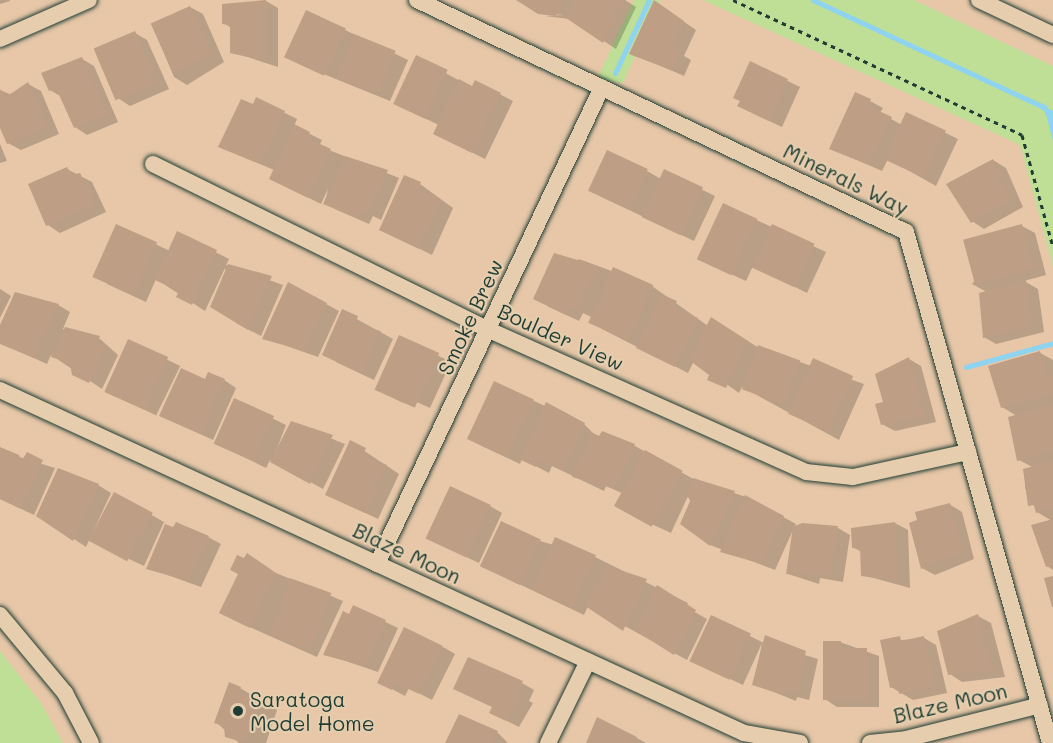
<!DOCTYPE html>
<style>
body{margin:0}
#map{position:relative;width:1053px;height:743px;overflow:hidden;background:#e7c7a8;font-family:Mali,sans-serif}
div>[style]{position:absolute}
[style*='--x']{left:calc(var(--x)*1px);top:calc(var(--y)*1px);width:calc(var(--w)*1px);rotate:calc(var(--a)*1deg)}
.green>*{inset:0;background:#bfde96}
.water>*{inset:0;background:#8ed3ef}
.shadow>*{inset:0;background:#0003;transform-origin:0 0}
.stream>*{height:5px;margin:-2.5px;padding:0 2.5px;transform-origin:2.5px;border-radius:2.5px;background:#8ed3ef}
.building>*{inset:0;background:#bf9e86;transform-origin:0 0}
.path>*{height:3px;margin-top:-1.5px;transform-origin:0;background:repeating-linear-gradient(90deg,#1f3d34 0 4.5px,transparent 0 9px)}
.roads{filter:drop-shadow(0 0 2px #1f3d34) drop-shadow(0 0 2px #1f3d34)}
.minor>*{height:16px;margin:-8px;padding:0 8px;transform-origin:8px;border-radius:8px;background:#e5cdad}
.dots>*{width:16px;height:16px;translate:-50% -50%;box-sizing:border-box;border:3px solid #e5cdad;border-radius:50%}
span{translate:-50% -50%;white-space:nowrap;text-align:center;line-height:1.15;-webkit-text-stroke:4.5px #e5cdad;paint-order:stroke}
.street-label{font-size:21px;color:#1f3d34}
.poi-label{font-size:21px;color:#1f3d34}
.left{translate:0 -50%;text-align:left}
</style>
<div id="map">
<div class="green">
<i style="clip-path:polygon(634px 0,660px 0,623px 83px,597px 79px)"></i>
<i style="clip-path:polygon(703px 0,914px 0,1053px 66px,1053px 267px,1020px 145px)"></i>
<i style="clip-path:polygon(0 651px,41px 703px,63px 743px,0 743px)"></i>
</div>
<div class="water">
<i style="clip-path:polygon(1044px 107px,1053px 111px,1053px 141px)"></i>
</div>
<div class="shadow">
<i style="clip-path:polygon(0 0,9px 0,10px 1px,0 4px)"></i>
<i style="clip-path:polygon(519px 0,625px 0,636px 7px,616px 49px,570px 19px,545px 16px,564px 15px,539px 13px)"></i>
<i style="clip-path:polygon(266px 1px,278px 8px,278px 67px,232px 52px,231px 28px,224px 23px)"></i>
<i style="clip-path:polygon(655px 2px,696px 30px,684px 56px,691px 60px,684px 76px,631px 53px)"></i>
<i style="clip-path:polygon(190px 7px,203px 14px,224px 62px,187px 85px,174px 77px,152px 24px)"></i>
<i style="clip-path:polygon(345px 30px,408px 60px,390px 101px,299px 64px)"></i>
<i style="clip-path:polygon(135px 33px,147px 40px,169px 89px,130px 106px,118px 98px)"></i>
<i style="clip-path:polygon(416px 57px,473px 88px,476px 82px,513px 101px,485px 159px,447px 140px,439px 125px,407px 110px)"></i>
<i style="clip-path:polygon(82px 59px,94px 66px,118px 122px,87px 135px,75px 127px,62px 97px,50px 90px)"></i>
<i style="clip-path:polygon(751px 63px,800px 87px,782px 127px,752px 113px)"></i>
<i style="clip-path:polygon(28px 84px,41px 91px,59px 134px,21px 150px,8px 143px,0 124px,0 90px,12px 95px)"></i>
<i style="clip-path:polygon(257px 99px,297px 119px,294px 126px,322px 140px,319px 146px,399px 178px,381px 220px,373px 216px,369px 224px,337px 210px,325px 203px,328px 189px,321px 204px,283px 185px,274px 170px,220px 147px)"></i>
<i style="clip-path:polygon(870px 101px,883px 108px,880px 113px,902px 125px,907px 114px,958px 139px,936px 186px,888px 159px,882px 171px,830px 148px)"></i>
<i style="clip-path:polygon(0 144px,7px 161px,0 163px)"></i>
<i style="clip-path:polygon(993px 160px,1006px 168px,1023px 207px,984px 229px,972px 221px)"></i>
<i style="clip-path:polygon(67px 169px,92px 182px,106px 212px,60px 233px,48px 225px,30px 185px)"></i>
<i style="clip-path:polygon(647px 171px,661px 179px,664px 171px,715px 196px,694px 241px,602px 197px)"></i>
<i style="clip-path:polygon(420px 184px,453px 208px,432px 255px,394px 236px)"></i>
<i style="clip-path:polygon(724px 205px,826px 252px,807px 293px,753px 266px,746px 281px,713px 266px)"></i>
<i style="clip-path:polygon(117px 226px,170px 251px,178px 233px,229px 259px,226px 265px,283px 285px,261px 336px,236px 323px,225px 268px,205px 311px,156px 279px,146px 302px,107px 284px)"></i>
<i style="clip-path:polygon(1022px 226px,1035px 233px,1046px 275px,1024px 281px,1038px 289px,1044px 332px,996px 344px,984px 337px,987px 292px,972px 284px)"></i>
<i style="clip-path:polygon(579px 259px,652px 286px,708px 326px,724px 326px,759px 348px,864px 384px,839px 440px,742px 387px,739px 393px,694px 361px,688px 373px,602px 329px,591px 317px,583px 313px,579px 321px,547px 306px)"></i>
<i style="clip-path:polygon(0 289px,11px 296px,0 318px)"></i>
<i style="clip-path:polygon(326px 304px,339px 311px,318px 357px,264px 338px)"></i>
<i style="clip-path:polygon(58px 305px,70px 312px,63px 329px,99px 338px,118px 355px,102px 389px,51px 355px,47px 364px,0 343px,0 328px)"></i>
<i style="clip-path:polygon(342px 311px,393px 339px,374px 380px,336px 362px)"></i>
<i style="clip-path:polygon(400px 337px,451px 362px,430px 408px,406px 397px,403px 403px,376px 389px)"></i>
<i style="left:129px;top:341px;width:57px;height:55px;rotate:26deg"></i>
<i style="clip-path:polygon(1040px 353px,1053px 360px,1053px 570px,1047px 566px,1052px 521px,1037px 512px,1025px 488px,1025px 471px,1034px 468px,1019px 460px,1017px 416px,1002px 407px)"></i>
<i style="clip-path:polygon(909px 359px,921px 366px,936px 422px,895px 431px,882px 424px)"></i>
<i style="clip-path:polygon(224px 380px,236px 388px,213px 440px,161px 416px,206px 381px)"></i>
<i style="clip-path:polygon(495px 383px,584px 424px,595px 435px,635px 446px,695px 480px,746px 497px,796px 524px,794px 528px,838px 528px,850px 535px,843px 582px,820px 578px,819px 584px,788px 574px,793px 530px,775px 570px,710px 545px,688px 496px,671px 533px,632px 515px,626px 495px,606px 486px,604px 491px,552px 466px,549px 473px,522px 459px,520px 464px,482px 446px,470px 439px)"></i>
<i style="clip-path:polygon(235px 400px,286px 425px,273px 459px,292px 423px,345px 444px,323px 489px,270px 460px,266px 468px,215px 443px)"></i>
<i style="clip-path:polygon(351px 442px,399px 474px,378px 519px,340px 501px)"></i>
<i style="clip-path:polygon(0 451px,55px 468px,34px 515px,0 499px)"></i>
<i style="clip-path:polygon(98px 485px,111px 493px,86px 547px,38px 515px)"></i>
<i style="clip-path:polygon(114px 494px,164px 522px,144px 566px,105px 548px)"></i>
<i style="clip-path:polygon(949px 504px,962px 512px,974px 559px,935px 575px,922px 568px)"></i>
<i style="clip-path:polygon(490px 506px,502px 513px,479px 563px,428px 539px)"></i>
<i style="clip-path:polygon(895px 523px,908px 530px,910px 588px,863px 575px,862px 552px,854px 548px,853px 530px)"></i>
<i style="clip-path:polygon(208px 537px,221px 544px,201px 587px,148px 568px)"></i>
<i style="clip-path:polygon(540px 541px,595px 557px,688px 603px,686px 607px,707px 619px,687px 660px,588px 606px,584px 615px,481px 566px)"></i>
<i style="clip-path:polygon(245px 560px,343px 601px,317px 657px,234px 620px)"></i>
<i style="clip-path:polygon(354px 607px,398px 628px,378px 672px,325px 654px)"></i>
<i style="clip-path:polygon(978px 616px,991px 623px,1005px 677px,962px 682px,950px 674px)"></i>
<i style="clip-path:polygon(711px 617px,764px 643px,818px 659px,809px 700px,797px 697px,796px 701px,754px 684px,762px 643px,743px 685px,704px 667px)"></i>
<i style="clip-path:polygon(924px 638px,936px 645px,947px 693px,913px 700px,891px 687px,881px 642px)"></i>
<i style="clip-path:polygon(840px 642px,879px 656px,879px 707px,837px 707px,825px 699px)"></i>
<i style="clip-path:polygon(443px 647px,455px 654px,432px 700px,409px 688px,405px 696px,379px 682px)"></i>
<i style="clip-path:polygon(522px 683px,534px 690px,529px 701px,533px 703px,519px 727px,491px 713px)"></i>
<i style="clip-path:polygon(240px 688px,277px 710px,266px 743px,239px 743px,216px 722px)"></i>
<i style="clip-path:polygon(598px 719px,637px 738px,646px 743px,587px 743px)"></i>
<i style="clip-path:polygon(497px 732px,508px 743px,447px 743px)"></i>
</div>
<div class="stream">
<i style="--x:813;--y:0;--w:255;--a:24.9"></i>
<i style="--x:1044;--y:107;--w:15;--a:53"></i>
<i style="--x:615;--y:73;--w:81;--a:-65"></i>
<i style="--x:966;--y:367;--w:90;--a:-15.4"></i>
</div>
<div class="building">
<i style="clip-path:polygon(266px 0,266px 61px,230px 53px,230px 25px,222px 24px,222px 4px)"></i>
<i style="clip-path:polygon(516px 0,564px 0,556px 16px,538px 14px)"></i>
<i style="clip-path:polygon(574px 0,624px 0,603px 43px,566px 18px)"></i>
<i style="clip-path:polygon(654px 0,684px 21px,672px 48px,680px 52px,671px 70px,629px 54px)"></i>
<i style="left:190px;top:6px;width:54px;height:43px;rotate:66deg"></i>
<i style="left:306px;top:10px;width:44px;height:52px;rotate:25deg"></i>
<i style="left:135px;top:31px;width:56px;height:45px;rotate:67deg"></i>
<i style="left:354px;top:34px;width:45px;height:47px;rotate:22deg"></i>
<i style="left:416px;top:55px;width:35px;height:54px;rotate:25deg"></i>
<i style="clip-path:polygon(82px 57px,107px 114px,74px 128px,56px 88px,49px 91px,41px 73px)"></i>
<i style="clip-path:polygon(750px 61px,788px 79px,769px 121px,737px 106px,740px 101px,733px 98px)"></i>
<i style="clip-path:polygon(459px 79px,472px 86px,475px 80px,501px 93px,472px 153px,433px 134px)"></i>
<i style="clip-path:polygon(28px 82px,47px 127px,7px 144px,0 128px,0 89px,6px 97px)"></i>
<i style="clip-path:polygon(855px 92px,871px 99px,868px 106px,892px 117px,869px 165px,829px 149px)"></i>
<i style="clip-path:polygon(256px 97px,285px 111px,260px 164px,218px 147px,241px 99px,253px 104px)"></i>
<i style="left:906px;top:112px;width:44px;height:52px;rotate:25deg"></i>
<i style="clip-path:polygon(294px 124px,310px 132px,307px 138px,331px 149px,308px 198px,269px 179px)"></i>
<i style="left:607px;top:150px;width:45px;height:45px;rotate:25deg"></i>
<i style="clip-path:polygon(345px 156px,388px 170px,368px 214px,360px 210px,357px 218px,323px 204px)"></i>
<i style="clip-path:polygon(993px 159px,1011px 200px,971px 223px,946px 184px)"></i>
<i style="clip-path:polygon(67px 167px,71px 175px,80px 173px,95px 205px,46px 226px,28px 184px)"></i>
<i style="left:664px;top:169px;width:43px;height:53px;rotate:25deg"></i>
<i style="clip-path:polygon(404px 175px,421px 182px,418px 189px,441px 200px,419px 249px,379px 230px)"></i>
<i style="left:723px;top:203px;width:38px;height:62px;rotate:25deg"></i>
<i style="left:116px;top:224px;width:45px;height:58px;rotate:24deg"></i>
<i style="left:772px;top:224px;width:47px;height:48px;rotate:25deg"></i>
<i style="left:1022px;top:224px;width:46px;height:61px;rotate:75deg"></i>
<i style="clip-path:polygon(177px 231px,217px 250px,192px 305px,176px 297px,179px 291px,155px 280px)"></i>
<i style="clip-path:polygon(554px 253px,598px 266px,578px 310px,570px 307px,566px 315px,533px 299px)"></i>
<i style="clip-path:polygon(228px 264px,272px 276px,248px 330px,210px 307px)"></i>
<i style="left:613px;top:267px;width:44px;height:61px;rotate:24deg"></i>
<i style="clip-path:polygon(1026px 280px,1032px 325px,983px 338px,979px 293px)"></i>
<i style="clip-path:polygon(288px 282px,327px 303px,305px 351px,262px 339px)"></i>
<i style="clip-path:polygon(15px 292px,59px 304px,34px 358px,0 344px,0 325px)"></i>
<i style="clip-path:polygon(661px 294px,677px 301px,674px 308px,698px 318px,675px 367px,636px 348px)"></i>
<i style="clip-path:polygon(342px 309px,358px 316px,355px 324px,381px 331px,362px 374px,322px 355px)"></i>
<i style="clip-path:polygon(711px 317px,748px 341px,726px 388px,707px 380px,709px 375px,689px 360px)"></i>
<i style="clip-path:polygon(65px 327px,100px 336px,97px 342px,106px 347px,89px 383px,72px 375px,70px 363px,51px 357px)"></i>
<i style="left:399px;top:335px;width:44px;height:60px;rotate:24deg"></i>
<i style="left:128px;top:339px;width:44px;height:58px;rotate:24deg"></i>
<i style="left:758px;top:345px;width:45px;height:47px;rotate:20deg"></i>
<i style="clip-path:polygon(1040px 351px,1047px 377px,1053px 375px,1053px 394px,1001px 408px,988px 366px)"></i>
<i style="clip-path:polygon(909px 357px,925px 416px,881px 425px,875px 404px,883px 402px,875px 374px)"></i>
<i style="left:813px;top:358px;width:44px;height:61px;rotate:24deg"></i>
<i style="clip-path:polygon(181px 368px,205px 379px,208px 372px,225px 379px,200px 434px,159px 416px)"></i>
<i style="left:494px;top:381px;width:44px;height:64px;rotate:25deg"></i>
<i style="left:234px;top:398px;width:44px;height:50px;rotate:24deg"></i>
<i style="clip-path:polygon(546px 402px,585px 423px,563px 471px,539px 460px,536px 467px,519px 459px)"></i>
<i style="clip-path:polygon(1053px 405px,1053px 451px,1017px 461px,1008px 417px)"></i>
<i style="clip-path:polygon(291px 421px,333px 435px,310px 484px,270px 462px)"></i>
<i style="clip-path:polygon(602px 431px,635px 444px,615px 489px,572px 477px,591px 432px,599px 436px)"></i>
<i style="clip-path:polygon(350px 440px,366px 448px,363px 455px,387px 465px,365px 513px,325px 495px)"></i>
<i style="clip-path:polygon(0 447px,19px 455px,21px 462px,27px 452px,43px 460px,21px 509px,0 499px)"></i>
<i style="left:645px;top:450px;width:43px;height:64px;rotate:29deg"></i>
<i style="clip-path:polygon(1053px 461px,1053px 508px,1036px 513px,1034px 505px,1028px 506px,1023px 469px)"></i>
<i style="clip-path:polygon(58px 468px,99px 484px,73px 541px,36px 516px)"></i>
<i style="clip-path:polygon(693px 478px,735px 491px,710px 546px,680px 524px,691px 499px,684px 496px)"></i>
<i style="left:450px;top:486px;width:45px;height:58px;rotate:25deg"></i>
<i style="left:114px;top:492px;width:44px;height:55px;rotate:28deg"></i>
<i style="clip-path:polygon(745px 495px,784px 516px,762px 564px,720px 552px)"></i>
<i style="clip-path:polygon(950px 503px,963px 552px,921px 569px,909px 523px,917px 520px,915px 512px)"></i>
<i style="clip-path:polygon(1053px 519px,1053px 565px,1046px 567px,1031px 525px)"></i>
<i style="left:501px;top:521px;width:44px;height:50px;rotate:25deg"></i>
<i style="clip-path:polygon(176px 522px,209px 536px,189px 581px,146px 569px,165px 524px,173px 527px)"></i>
<i style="clip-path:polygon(895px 522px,898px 581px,861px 576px,860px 548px,852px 548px,851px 528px)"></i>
<i style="clip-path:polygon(802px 523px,838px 526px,830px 575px,786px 574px,793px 527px)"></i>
<i style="left:555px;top:537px;width:45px;height:57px;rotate:24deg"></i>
<i style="clip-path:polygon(247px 553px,276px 573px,250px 628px,219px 613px,238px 574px,230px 570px,237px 555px,244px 558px)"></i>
<i style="clip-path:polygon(605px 565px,647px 579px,623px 631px,585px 606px)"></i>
<i style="clip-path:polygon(1053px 576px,1053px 607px,1052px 607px,1044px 578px)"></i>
<i style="left:290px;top:578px;width:44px;height:60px;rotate:20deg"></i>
<i style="clip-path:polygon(657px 585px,696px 610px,674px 655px,636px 631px)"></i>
<i style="clip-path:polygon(353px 605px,386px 620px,365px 666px,323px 655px,343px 611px,349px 614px)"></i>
<i style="clip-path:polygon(978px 614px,993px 670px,948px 675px,937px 631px)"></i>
<i style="left:711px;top:615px;width:44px;height:51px;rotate:25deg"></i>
<i style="clip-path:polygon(404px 627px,443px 646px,419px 694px,396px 683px,392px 690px,377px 683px)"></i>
<i style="clip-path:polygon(765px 635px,806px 651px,797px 693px,785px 691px,784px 695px,752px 685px)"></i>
<i style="clip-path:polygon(900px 636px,901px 641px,924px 636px,935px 686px,899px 694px,898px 686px,890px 688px,880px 640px)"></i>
<i style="clip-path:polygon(823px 641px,841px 641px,841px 648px,867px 648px,867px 701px,823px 700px)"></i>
<i style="clip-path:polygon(468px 657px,523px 681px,517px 693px,522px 695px,506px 721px,489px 713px,492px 707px,453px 689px)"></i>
<i style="clip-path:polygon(229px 682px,241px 687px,238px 693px,262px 699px,246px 743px,225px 737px,224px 726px,214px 723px)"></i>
<i style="clip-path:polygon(459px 714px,498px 731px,492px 743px,445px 743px)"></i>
<i style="clip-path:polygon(597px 717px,637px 737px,634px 743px,586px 743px)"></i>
</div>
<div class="path">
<i style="--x:733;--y:0;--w:319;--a:25"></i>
<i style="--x:1022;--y:135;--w:116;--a:74.5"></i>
</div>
<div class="roads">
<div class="minor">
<i style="--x:417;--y:0;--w:541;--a:25.38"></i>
<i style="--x:906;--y:232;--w:531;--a:74.26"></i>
<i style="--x:979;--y:0;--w:82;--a:25.3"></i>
<i style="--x:0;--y:39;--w:97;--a:-23.7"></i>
<i style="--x:153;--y:164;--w:375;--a:26.3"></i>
<i style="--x:489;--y:330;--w:347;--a:24.1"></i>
<i style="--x:806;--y:472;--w:47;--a:6.1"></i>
<i style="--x:853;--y:477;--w:118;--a:-12.3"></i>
<i style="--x:0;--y:390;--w:819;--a:24.75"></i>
<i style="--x:744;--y:733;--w:57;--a:10.1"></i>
<i style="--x:377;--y:564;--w:527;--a:-64.75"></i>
<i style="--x:0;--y:615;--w:102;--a:50.2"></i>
<i style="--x:65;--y:693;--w:56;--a:62.5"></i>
<i style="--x:548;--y:743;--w:91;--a:-64"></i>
<i style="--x:870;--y:743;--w:36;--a:-6"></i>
<i style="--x:906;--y:739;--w:138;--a:-14.2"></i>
</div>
</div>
<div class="dots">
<i style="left:238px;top:711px;background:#1f3d34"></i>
</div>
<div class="street-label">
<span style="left:846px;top:179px;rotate:26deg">Minerals Way</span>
<span style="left:470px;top:317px;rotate:-65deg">Smoke Brew</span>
<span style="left:561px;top:337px;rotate:24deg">Boulder View</span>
<span style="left:407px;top:553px;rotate:25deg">Blaze Moon</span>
<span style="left:950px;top:703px;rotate:-13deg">Blaze Moon</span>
</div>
<div class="poi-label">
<span class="left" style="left:250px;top:711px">Saratoga<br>Model Home</span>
</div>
</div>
